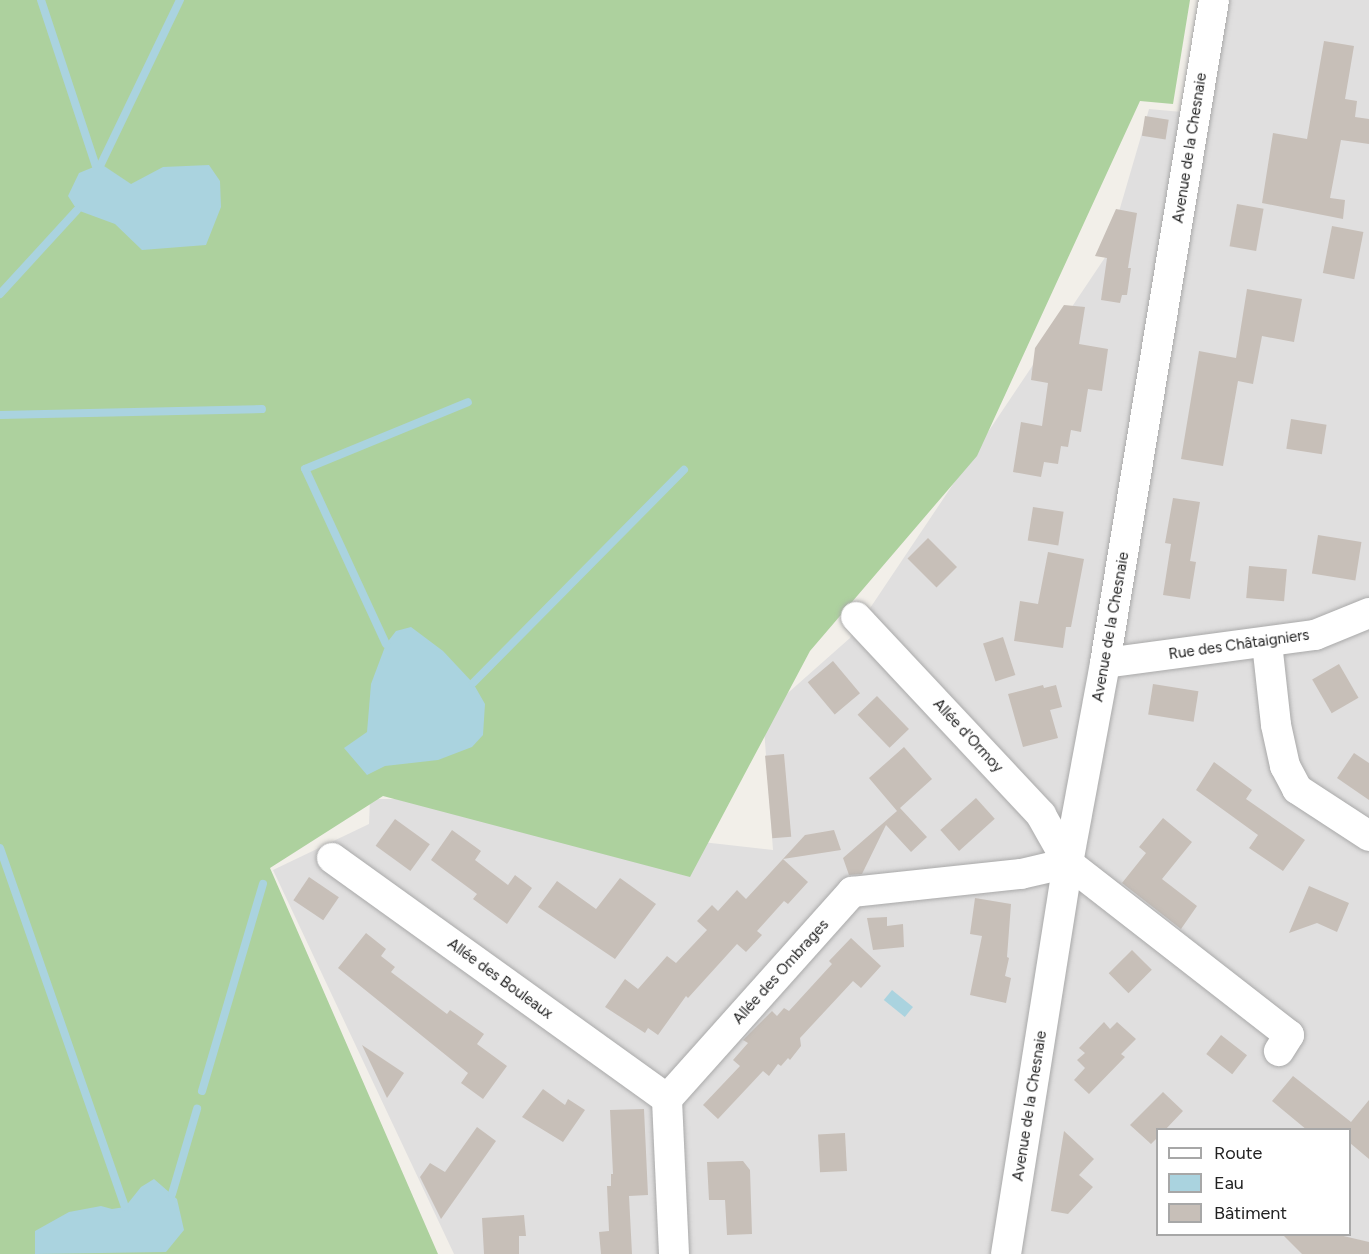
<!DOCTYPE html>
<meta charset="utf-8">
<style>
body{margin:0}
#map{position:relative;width:1369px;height:1254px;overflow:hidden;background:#f2efe9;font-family:Figtree,sans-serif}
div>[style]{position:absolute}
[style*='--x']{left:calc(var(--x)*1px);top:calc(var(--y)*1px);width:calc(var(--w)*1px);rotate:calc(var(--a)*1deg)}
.residential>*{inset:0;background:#e0dfdf}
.forest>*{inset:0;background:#add19e}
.water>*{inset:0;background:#aad3df;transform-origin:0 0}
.stream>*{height:8px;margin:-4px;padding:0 4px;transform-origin:4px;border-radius:4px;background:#aad3df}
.building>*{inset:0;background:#c7bfb8;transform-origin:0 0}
.roads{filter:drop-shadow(0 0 2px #a9a9a9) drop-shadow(0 0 2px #a9a9a9)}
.street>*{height:30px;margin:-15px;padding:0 15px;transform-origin:15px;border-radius:15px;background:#fff}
span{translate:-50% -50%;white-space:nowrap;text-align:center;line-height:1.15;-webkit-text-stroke:6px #fff;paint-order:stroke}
.street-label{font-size:15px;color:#222}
.legend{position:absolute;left:1156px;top:1128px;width:195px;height:108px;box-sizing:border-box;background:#fff;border:2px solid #a7a7a7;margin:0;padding:8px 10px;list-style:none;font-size:18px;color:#222}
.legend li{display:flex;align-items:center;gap:12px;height:30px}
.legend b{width:30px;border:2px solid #a7a7a7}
</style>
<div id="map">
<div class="residential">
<i style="clip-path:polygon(evenodd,1223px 0,1369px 0,1369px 1254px,454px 1254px,273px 870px,369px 824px,370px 799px,430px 799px,658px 837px,773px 850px,763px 715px,850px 638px,1106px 256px,1149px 109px,1204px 114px,1223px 0,1158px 1130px,1350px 1130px,1350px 1234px,1158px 1234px,1158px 1130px)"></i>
</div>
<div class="forest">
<i style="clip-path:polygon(0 0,1190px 0,1173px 104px,1140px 101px,977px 456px,810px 651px,690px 877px,383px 796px,270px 868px,438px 1254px,0 1254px)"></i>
</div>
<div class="water">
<i style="clip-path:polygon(101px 164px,131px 184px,163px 167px,209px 165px,220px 181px,221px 207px,206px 245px,142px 250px,115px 224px,77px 210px,68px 196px,79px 173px)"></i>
<i style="clip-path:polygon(411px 627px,443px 651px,473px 683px,485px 704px,483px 735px,472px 747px,438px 760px,385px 766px,367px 775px,344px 748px,367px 732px,371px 684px,386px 644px,396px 631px)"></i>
<i style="left:892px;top:990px;width:27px;height:13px;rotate:39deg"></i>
<i style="clip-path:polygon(154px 1179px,177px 1199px,184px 1230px,166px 1252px,35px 1254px,35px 1231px,69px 1212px,101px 1206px,112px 1209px,125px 1207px,141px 1187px)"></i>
</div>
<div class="stream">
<i style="--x:41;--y:0;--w:175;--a:71.7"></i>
<i style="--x:101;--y:164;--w:182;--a:-64.3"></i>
<i style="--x:0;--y:294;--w:114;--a:-47.5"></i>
<i style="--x:0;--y:415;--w:262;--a:-1.3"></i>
<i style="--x:386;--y:644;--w:193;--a:-114.8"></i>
<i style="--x:305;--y:469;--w:176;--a:-22.3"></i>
<i style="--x:473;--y:683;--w:300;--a:-45.3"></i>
<i style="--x:0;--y:848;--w:380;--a:70.8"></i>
<i style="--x:202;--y:1091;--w:216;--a:-73.6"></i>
<i style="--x:172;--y:1194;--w:89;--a:-73.6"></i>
</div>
<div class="building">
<i style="clip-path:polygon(1324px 41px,1354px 46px,1345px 99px,1357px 101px,1355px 117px,1369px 119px,1369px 144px,1341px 140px,1330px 198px,1345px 200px,1343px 219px,1262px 203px,1273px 133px,1307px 139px)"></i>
<i style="left:1145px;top:116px;width:24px;height:20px;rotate:9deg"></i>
<i style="left:1237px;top:204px;width:27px;height:43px;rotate:10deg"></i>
<i style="clip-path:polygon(1116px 209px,1137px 213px,1128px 268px,1131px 268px,1127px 295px,1122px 295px,1120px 303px,1101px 300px,1107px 258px,1095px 256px)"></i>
<i style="left:1332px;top:226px;width:32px;height:48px;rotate:11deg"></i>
<i style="clip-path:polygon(1247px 289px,1302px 299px,1294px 342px,1262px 336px,1253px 384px,1238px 381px,1223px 466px,1181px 459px,1199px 351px,1236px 358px)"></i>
<i style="clip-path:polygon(1064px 305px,1085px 307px,1079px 344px,1108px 349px,1102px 391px,1088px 389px,1081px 432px,1071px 430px,1068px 447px,1061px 446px,1058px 464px,1044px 462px,1041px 477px,1013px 472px,1021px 422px,1042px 426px,1048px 383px,1031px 380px,1035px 348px)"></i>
<i style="left:1291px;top:419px;width:36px;height:30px;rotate:9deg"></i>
<i style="clip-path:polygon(1173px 498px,1200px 502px,1190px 561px,1196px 562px,1190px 599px,1163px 595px,1171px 544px,1165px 543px)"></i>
<i style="left:1033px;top:507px;width:31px;height:34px;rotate:9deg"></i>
<i style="left:1318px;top:535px;width:44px;height:39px;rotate:9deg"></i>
<i style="left:928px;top:538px;width:41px;height:29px;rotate:45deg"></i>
<i style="clip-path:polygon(1048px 552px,1084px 559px,1071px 627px,1066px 627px,1063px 648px,1014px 641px,1020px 601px,1038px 604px)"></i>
<i style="left:1249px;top:566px;width:38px;height:32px;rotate:5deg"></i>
<i style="left:1003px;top:637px;width:40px;height:21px;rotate:72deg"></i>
<i style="left:833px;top:661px;width:42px;height:33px;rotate:50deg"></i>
<i style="left:1339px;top:664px;width:39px;height:31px;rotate:60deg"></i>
<i style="left:1153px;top:684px;width:46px;height:31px;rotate:9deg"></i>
<i style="clip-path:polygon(1043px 685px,1044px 688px,1056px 685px,1062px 707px,1050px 710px,1058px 738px,1023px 747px,1008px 694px)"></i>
<i style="left:877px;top:696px;width:46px;height:27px;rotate:46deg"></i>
<i style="clip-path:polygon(904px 747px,932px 779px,900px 808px,927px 837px,911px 852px,886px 825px,862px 874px,849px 875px,843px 858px,897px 811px,869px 778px)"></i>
<i style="clip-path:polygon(1354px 753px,1369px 763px,1369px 800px,1337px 778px)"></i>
<i style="left:784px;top:754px;width:83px;height:19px;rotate:85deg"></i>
<i style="clip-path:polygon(1214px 762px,1252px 790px,1246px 799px,1305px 840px,1283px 871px,1249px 848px,1258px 835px,1196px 790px)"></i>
<i style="left:976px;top:798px;width:28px;height:48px;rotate:48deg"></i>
<i style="clip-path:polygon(1163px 818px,1192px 842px,1162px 879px,1197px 906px,1181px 929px,1122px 883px,1146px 853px,1139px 847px)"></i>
<i style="left:395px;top:819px;width:43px;height:33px;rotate:36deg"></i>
<i style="clip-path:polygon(452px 830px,481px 851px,475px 860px,508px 885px,515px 875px,532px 888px,507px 924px,473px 899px,477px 894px,431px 860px)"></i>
<i style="clip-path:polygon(834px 830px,841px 850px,783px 859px,808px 882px,788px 904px,784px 901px,757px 931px,762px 935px,746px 952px,737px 944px,688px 998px,686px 996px,658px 1035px,648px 1028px,645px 1033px,605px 1007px,625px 979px,638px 989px,667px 956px,676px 963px,707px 930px,697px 921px,712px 905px,718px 911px,737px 890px,746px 899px,805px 835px)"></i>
<i style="left:309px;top:877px;width:36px;height:28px;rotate:34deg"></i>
<i style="clip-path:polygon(620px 878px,656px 904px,615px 959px,538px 907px,557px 881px,596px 909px)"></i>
<i style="clip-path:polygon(1309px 886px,1349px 903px,1337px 932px,1317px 923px,1289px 933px)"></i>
<i style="clip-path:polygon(975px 898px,1011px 904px,1007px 957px,1009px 958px,1005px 976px,1011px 978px,1006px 1003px,970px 995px,982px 936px,970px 934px)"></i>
<i style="clip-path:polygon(887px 917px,887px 926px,903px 924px,904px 947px,873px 950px,867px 918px)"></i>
<i style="clip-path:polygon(366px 933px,386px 949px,381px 956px,395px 967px,391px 972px,447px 1014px,450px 1010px,484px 1034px,477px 1044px,507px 1066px,483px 1099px,461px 1083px,468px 1073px,338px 968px)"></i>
<i style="clip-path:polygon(851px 938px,881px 966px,861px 988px,853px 981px,800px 1038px,801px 1046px,790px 1060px,788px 1058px,781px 1066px,778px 1064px,769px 1076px,763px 1071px,718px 1119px,703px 1105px,740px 1066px,733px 1060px,748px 1043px,743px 1040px,772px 1011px,777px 1016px,784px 1008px,789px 1011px,832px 964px,829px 961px)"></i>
<i style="left:1132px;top:950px;width:28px;height:33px;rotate:45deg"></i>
<i style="clip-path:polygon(1104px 1022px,1110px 1029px,1117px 1022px,1136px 1039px,1121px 1054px,1125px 1057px,1089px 1094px,1074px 1080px,1085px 1068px,1077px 1060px,1085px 1053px,1079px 1048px)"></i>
<i style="left:1221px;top:1035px;width:33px;height:24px;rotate:38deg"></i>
<i style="clip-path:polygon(362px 1045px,404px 1073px,387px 1098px)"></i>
<i style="clip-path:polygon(1293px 1076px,1351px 1122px,1369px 1100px,1369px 1159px,1350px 1143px,1350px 1130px,1307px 1130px,1272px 1101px)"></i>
<i style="clip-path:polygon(543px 1089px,565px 1105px,568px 1099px,585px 1110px,563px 1142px,522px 1117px)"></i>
<i style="clip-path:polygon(1163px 1092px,1183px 1111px,1165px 1130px,1158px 1130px,1158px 1137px,1151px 1144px,1130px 1125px)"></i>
<i style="clip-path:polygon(644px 1109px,648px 1195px,629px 1196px,632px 1254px,601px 1254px,599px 1232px,609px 1231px,607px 1186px,611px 1186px,611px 1174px,613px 1174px,610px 1110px)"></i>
<i style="clip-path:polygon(477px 1127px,496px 1141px,441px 1219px,420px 1177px,430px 1163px,445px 1172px)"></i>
<i style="clip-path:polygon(1064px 1131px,1094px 1159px,1079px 1175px,1093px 1187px,1068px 1214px,1051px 1211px)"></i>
<i style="left:845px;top:1133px;width:38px;height:27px;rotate:87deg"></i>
<i style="clip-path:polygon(743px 1161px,750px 1170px,752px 1234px,727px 1235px,725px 1200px,709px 1200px,707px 1162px)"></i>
<i style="clip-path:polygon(524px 1215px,526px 1236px,519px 1236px,519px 1254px,484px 1254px,482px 1218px)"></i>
<i style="clip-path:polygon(1282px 1234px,1335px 1234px,1369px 1242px,1369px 1254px,1302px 1254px)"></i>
</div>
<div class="roads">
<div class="street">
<i style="--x:856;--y:617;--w:271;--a:46.9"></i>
<i style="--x:1041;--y:815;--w:55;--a:60.6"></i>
<i style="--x:1068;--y:863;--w:280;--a:37.9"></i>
<i style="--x:1289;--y:1035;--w:19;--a:122"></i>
<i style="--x:1267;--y:643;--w:82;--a:83.7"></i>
<i style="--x:1276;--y:725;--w:42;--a:77.6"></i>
<i style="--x:1285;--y:766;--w:26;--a:62"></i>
<i style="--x:1297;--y:789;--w:86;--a:33.1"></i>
<i style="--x:1105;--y:663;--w:212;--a:-7.6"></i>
<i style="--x:1315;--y:635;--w:58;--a:-22.2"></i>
<i style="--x:332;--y:858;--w:413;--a:35.7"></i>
<i style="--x:674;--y:1254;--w:155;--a:-92.6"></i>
<i style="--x:667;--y:1099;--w:278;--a:-48.2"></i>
<i style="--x:852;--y:892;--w:170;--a:-6.1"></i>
<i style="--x:1021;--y:874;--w:48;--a:-13.2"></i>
<i style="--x:1006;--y:1254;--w:396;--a:-81"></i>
<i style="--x:1068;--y:863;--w:203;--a:-79.5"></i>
<i style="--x:1105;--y:663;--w:672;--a:-80.66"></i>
</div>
</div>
<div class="street-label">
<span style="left:1190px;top:148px;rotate:-81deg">Avenue de la Chesnaie</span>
<span style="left:1111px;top:627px;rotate:-80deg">Avenue de la Chesnaie</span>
<span style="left:1239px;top:645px;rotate:-8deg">Rue des Châtaigniers</span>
<span style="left:968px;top:736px;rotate:47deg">Allée d'Ormoy</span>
<span style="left:781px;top:972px;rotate:-48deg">Allée des Ombrages</span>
<span style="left:500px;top:979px;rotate:36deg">Allée des Bouleaux</span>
<span style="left:1030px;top:1106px;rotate:-81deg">Avenue de la Chesnaie</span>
</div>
<ul class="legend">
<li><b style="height:8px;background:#fff"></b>Route</li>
<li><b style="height:16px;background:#aad3df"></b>Eau</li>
<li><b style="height:16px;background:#c7bfb8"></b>Bâtiment</li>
</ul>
</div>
